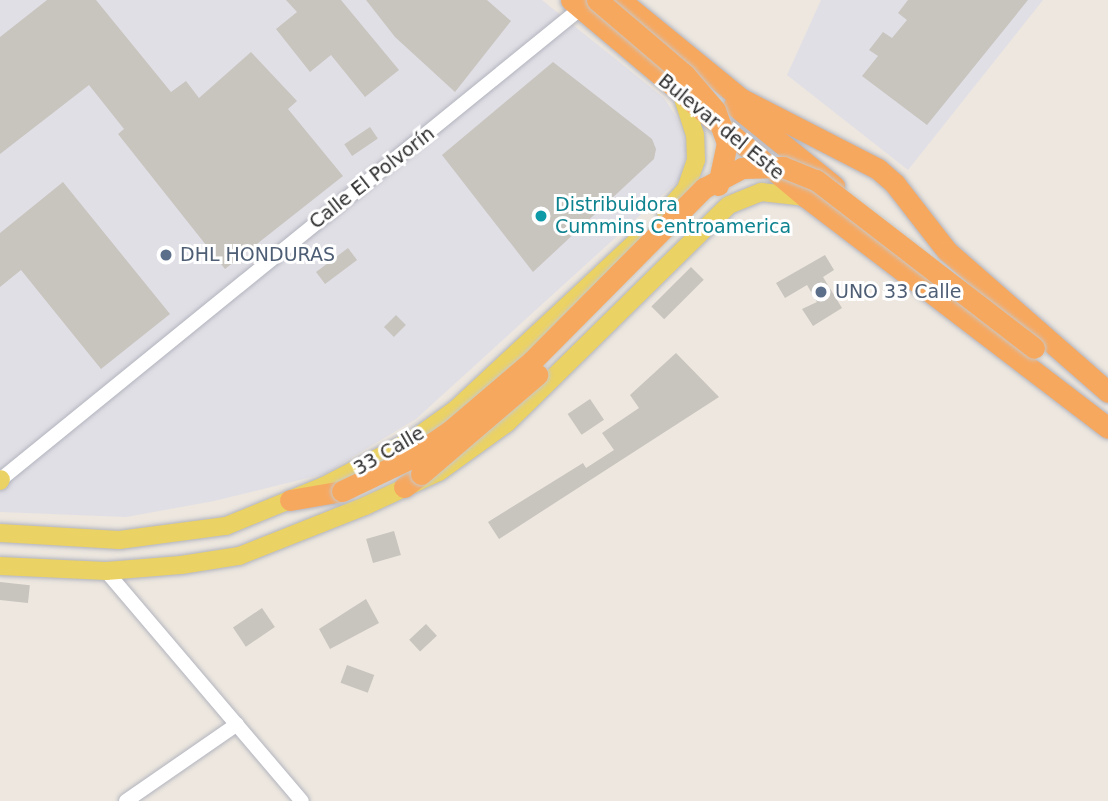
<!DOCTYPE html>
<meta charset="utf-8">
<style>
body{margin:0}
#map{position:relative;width:1108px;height:801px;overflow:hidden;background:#ede7df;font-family:"DejaVu Sans",sans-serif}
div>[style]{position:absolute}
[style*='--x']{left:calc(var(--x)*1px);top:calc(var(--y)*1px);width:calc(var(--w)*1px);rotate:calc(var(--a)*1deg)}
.industrial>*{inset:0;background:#e1dfe6}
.building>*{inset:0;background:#c8c4be;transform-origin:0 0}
.roads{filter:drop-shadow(0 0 2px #b2b4be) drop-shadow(0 0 2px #b2b4be)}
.minor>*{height:14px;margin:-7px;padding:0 7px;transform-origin:7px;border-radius:7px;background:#fff}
.major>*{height:18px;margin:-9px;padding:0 9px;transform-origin:9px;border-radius:9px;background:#ebd265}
.highway>*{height:21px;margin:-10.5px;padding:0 10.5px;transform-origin:10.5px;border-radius:10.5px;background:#f7a85f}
.bridges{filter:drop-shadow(0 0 2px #c8c8c8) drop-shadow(0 0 2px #c8c8c8)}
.highway-bridge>*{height:21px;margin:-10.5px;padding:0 10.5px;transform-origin:10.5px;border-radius:10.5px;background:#f7a85f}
.dots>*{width:19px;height:19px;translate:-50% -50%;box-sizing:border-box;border:4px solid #fff;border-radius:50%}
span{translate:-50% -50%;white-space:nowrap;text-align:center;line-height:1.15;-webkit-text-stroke:6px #fff;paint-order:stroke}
.street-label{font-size:19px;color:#2c2c2c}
.culture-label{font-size:19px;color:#0d838f}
.left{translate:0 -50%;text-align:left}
.service-label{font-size:19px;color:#4e5e75}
</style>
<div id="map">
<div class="industrial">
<i style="clip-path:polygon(0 0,542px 0,664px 98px,677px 118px,687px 149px,680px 179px,416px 419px,324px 474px,214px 501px,126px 517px,0 512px)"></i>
<i style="clip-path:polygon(821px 0,1043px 0,908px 170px,787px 75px)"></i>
</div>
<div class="building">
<i style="clip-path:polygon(47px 0,96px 0,171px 92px,186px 81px,199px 98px,251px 52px,297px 101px,288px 109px,343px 176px,225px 269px,118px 134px,124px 129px,89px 85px,0 154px,0 37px)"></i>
<i style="clip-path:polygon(286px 0,341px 0,399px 70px,365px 97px,331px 55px,310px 72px,276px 29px,297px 12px)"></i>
<i style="clip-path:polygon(366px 0,487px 0,511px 21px,455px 92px,395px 37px)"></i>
<i style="clip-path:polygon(908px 0,1028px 0,927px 125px,862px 76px,878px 56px,869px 50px,883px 32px,892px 38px,907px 20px,898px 13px)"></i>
<i style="clip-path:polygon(553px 62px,652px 139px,656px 149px,654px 159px,533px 272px,442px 155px)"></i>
<i style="left:370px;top:127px;width:14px;height:31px;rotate:56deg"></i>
<i style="clip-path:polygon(63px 182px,170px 314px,101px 369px,21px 270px,0 287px,0 233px)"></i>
<i style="left:348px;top:248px;width:15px;height:40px;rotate:53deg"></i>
<i style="clip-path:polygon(825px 255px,834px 270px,823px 277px,842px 308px,813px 326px,802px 309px,817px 302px,807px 285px,785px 298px,776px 283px)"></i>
<i style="left:691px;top:267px;width:18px;height:56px;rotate:45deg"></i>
<i style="left:396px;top:315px;width:14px;height:17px;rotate:45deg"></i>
<i style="clip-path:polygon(676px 353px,719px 397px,499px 539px,488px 522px,583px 463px,586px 468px,614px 450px,602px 433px,639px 408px,630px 395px)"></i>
<i style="left:590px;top:399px;width:25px;height:27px;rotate:56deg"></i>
<i style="left:394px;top:531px;width:25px;height:29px;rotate:74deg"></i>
<i style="left:0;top:582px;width:30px;height:18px;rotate:6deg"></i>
<i style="clip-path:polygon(366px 599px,379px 623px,330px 649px,319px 629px)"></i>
<i style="left:262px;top:608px;width:23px;height:35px;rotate:56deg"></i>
<i style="left:426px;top:624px;width:16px;height:23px;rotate:47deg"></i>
<i style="left:347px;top:665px;width:29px;height:19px;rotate:20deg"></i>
</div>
<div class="roads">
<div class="minor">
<i style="--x:0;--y:480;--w:749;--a:-39.09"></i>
<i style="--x:106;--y:571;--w:302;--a:49.6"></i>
<i style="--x:126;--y:801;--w:135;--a:-34.7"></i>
</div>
<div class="major">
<i style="--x:666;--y:212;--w:30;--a:-49"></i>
<i style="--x:686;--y:189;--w:31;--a:-71"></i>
<i style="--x:696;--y:160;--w:25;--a:-92"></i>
<i style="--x:695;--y:135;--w:39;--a:-108"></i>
<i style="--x:0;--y:481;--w:2;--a:-63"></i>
<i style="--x:0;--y:533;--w:119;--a:3.4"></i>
<i style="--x:119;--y:540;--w:108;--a:-7.5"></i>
<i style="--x:226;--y:526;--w:106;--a:-22.2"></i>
<i style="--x:324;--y:486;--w:102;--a:-27.6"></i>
<i style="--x:414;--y:439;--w:52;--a:-35.5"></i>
<i style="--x:456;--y:409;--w:246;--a:-42.9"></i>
<i style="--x:0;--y:566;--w:106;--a:2.7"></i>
<i style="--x:106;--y:571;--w:75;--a:-4.6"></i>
<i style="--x:181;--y:565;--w:59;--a:-8.8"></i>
<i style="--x:239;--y:556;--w:136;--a:-21.6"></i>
<i style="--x:365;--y:506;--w:81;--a:-24.7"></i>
<i style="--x:439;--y:472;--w:84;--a:-35.8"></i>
<i style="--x:507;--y:423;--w:311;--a:-44.5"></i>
<i style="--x:729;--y:205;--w:35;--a:-22"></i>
<i style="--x:761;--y:192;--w:45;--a:6.3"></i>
</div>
<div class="highway">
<i style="--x:571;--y:0;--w:307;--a:40"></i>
<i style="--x:806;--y:197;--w:380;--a:37.4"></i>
<i style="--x:620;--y:0;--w:155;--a:39.2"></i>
<i style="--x:740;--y:98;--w:155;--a:27.2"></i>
<i style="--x:878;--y:169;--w:23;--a:41"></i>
<i style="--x:895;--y:184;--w:85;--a:52.2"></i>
<i style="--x:947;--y:251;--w:214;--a:41.2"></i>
<i style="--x:734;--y:105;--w:129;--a:39"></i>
<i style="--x:404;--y:487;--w:21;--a:-37"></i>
<i style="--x:290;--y:500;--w:53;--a:-9.8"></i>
</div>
</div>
<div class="bridges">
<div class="highway-bridge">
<i style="--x:597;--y:0;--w:116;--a:40.4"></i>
<i style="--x:685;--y:75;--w:46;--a:49.4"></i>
<i style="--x:715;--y:110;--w:35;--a:70"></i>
<i style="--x:727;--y:143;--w:43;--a:102.1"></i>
<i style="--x:421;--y:474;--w:153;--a:-40.5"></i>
<i style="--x:342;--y:491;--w:74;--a:-25.5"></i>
<i style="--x:409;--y:459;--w:51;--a:-34.6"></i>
<i style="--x:451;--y:430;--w:106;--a:-40.4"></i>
<i style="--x:532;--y:361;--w:244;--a:-45.2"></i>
<i style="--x:704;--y:188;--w:43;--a:-27.8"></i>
<i style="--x:742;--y:168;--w:41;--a:-1.4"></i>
<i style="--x:783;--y:167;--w:35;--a:22"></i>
<i style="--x:816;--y:180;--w:275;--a:37.6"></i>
</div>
</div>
<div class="dots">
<i style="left:541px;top:216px;background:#0f9aa8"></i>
<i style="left:166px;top:255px;background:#5c6f8a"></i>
<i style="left:821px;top:292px;background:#5c6f8a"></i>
</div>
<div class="street-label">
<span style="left:721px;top:127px;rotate:39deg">Bulevar del Este</span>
<span style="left:372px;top:178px;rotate:-38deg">Calle El Polvorín</span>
<span style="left:389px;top:451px;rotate:-30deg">33 Calle</span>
</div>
<div class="culture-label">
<span class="left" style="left:555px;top:216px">Distribuidora<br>Cummins Centroamerica</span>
</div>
<div class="service-label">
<span class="left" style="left:180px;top:255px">DHL HONDURAS</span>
<span class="left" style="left:835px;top:292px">UNO 33 Calle</span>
</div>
</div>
